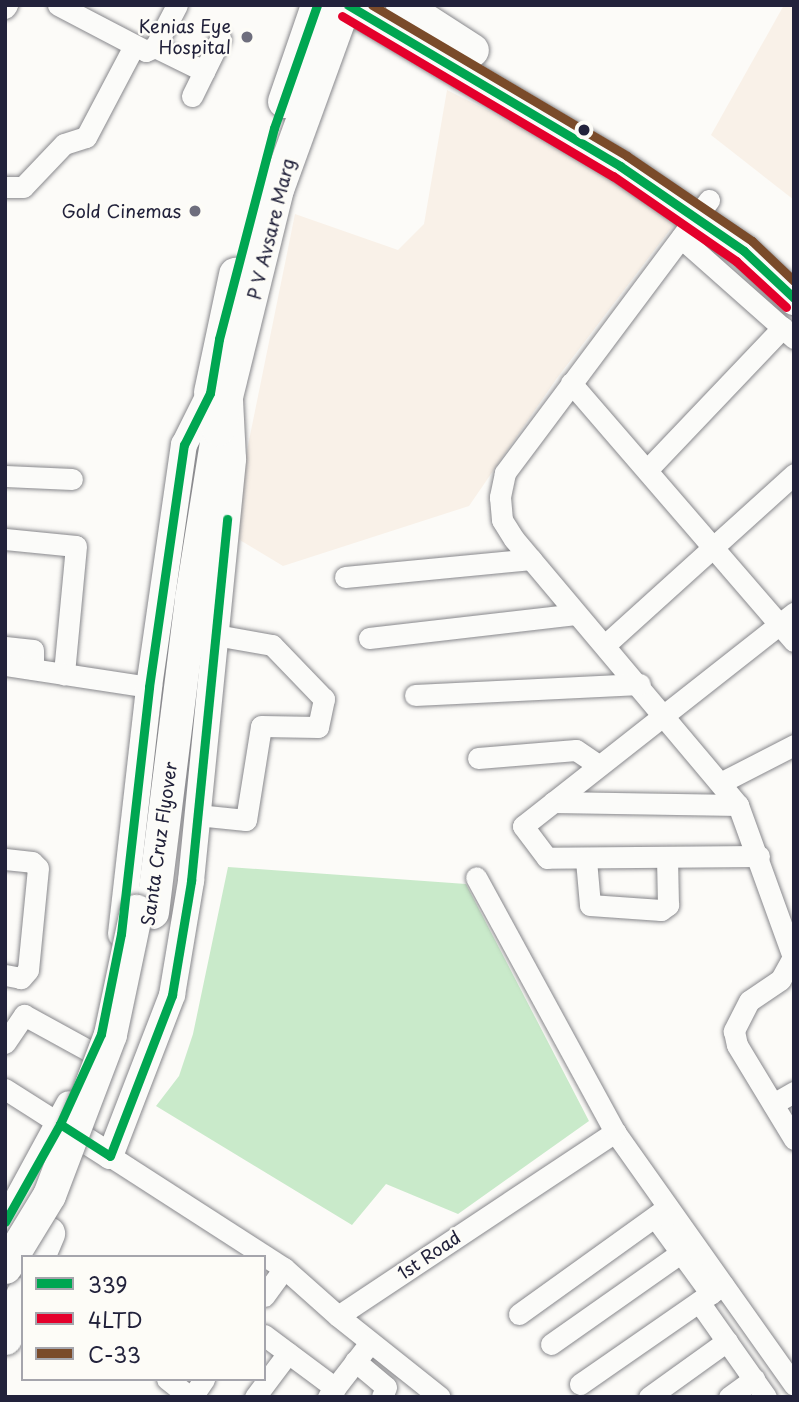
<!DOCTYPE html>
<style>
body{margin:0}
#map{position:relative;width:799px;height:1402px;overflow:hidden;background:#fcfbf8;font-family:"Playpen Sans",sans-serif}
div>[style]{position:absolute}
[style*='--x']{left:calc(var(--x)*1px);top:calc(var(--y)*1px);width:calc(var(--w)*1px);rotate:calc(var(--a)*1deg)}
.built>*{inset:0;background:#f9f1e8}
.green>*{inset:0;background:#c9eaca}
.roads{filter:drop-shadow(0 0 2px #88888c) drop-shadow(0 0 2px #88888c)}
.minor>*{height:21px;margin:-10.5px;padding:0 10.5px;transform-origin:10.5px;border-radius:10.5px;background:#fbfbf9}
.tertiary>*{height:26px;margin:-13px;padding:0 13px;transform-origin:13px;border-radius:13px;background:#fbfbf9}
.primary>*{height:33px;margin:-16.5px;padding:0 16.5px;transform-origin:16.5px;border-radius:16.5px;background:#fbfbf9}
.bridges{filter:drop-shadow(0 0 2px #88888c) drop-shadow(0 0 2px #88888c)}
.primary-bridge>*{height:33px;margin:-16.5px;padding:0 16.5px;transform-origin:16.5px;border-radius:16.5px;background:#fbfbf9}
.bus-1>*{height:9px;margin:-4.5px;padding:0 4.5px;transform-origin:4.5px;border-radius:4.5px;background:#00a651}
.bus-2>*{height:9px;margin:-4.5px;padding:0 4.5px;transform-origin:4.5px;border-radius:4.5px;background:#e4002b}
.bus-3>*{height:9px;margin:-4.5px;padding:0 4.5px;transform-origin:4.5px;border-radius:4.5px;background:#7a4b2a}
.dots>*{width:19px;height:19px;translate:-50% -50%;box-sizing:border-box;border:4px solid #fdfcf7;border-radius:50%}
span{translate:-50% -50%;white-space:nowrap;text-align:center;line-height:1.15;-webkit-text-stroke:5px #fdfcf7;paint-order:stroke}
.poi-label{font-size:18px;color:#22223b}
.right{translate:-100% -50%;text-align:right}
.street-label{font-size:18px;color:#22223b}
.frame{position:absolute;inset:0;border:7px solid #22223b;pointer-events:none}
.legend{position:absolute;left:21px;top:1255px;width:245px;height:126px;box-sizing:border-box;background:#fdfcf7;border:2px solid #a5a5ac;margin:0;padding:9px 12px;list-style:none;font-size:21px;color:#22223b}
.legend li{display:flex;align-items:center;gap:14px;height:35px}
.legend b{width:35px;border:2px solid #a5a5ac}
</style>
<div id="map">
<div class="built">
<i style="clip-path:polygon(784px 5px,794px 5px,794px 200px,711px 135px)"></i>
<i style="clip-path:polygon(447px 90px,685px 210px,557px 378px,469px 506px,283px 566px,230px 534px,295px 214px,398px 250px,424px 224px)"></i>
</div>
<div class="green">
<i style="clip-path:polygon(228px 867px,466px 884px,589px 1121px,458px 1214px,386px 1184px,352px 1225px,156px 1106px,179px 1076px,193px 1034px)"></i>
</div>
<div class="roads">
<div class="minor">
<i style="--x:58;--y:5;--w:99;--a:27.6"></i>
<i style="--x:146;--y:51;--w:10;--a:-24"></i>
<i style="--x:155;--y:47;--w:47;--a:-62.4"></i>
<i style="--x:5;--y:8;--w:4;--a:-56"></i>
<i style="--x:155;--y:47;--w:55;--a:26.1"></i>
<i style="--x:192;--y:96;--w:64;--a:-63.8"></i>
<i style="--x:5;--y:187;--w:18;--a:0"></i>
<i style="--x:23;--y:187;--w:59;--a:-46.4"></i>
<i style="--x:64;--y:144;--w:23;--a:-18"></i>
<i style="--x:86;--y:137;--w:103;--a:-62.2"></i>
<i style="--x:709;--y:200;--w:341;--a:126.8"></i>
<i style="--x:505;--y:473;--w:25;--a:102"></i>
<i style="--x:500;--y:497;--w:23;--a:85"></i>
<i style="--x:502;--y:520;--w:22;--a:58"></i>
<i style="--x:514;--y:539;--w:348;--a:49.9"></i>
<i style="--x:738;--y:805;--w:162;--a:70.1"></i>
<i style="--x:793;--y:957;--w:26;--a:119"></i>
<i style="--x:780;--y:980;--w:37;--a:146"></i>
<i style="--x:749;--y:1001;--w:34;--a:117"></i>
<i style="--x:734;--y:1031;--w:14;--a:78"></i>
<i style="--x:737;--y:1045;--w:110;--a:58.8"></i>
<i style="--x:681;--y:238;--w:151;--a:41.5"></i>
<i style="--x:571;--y:383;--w:341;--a:49.2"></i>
<i style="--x:647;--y:470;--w:197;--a:-46.4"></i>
<i style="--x:5;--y:476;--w:67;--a:2.6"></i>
<i style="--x:5;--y:539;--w:71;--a:5.6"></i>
<i style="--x:76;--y:546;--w:129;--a:95.4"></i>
<i style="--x:345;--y:577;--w:187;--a:-5.5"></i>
<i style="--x:369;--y:638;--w:208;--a:-6.6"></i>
<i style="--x:605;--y:645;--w:255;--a:-42.1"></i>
<i style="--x:5;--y:647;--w:28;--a:6"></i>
<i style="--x:33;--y:650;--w:19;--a:90"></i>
<i style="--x:5;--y:665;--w:146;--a:8.7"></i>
<i style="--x:415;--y:695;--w:225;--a:-2.8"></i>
<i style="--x:478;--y:758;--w:98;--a:-4.7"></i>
<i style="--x:576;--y:750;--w:27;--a:34"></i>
<i style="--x:722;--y:782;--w:81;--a:-27.2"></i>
<i style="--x:553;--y:802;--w:185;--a:0.9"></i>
<i style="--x:197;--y:815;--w:49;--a:5.8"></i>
<i style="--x:246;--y:820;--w:95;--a:-80.9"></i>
<i style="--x:261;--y:726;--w:57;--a:1"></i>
<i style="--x:318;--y:727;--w:29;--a:-78"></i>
<i style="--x:324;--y:699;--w:75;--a:-133.9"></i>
<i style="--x:272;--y:645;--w:58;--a:-170"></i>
<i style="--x:759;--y:856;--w:212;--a:179.5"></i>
<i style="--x:547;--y:858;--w:40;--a:-127"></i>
<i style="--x:523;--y:826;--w:345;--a:-38.2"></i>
<i style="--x:5;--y:859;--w:27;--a:6"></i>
<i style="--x:32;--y:862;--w:8;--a:45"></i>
<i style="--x:38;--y:868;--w:102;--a:95.6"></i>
<i style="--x:28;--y:970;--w:11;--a:131"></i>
<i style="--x:21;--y:978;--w:16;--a:-169"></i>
<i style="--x:586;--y:860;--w:45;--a:84.9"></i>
<i style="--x:590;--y:905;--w:71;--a:4"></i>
<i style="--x:661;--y:910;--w:9;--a:-36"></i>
<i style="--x:668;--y:905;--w:47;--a:-91.2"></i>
<i style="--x:5;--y:1043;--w:34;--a:-56"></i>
<i style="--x:24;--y:1015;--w:79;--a:28.8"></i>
<i style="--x:5;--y:1089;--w:65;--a:32.5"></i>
<i style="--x:773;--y:1104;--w:24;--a:-30"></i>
<i style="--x:615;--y:1132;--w:310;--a:54.7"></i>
<i style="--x:110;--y:1156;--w:207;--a:32.8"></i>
<i style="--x:284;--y:1268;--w:72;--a:41.6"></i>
<i style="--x:338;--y:1316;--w:333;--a:-33.6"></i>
<i style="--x:615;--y:1132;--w:290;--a:-118.6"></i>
<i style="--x:655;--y:1217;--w:95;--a:54"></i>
<i style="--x:264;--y:1296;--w:34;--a:-54"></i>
<i style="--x:699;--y:1302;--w:116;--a:54.8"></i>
<i style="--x:519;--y:1314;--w:183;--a:-35.7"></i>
<i style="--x:338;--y:1316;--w:130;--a:38.5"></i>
<i style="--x:264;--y:1335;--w:89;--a:36.7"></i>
<i style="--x:551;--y:1344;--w:160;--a:-35.1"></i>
<i style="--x:355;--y:1361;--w:40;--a:40"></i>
<i style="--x:386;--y:1387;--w:11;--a:112"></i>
<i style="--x:167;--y:1379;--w:29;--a:38"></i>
<i style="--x:580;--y:1384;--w:174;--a:-34.7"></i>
<i style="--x:192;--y:1397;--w:22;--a:-56"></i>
<i style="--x:255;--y:1397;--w:55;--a:-53.1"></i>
<i style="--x:328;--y:1397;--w:67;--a:-52.3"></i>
<i style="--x:649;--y:1397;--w:96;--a:-35.7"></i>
<i style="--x:729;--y:1397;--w:31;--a:-36"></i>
</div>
<div class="tertiary">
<i style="--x:121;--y:934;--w:249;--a:-83.5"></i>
<i style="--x:149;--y:687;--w:245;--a:-81.8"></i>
<i style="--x:184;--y:445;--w:58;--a:-63.4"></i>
<i style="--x:60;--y:1124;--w:59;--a:32.6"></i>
<i style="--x:110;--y:1156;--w:173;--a:-68.9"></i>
<i style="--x:172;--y:995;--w:116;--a:-80.5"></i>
<i style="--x:191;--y:881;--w:424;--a:-84.3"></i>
<i style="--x:233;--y:459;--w:59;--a:-92.9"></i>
<i style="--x:5;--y:1222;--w:134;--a:-61.5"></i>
</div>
<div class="primary">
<i style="--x:348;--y:5;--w:316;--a:30.6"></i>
<i style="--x:620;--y:166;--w:150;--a:34.4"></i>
<i style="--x:744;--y:251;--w:69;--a:43.2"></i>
<i style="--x:402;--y:5;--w:83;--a:32.7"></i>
<i style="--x:284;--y:101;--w:102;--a:-71"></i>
<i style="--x:210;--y:392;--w:121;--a:-78"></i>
<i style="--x:152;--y:912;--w:316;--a:-82.9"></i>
<i style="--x:191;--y:598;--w:171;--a:-80.9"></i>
<i style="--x:218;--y:429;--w:247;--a:-76.2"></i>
<i style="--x:277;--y:189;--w:196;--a:-70"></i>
<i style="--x:38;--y:1257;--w:26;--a:-67"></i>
<i style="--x:5;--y:1338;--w:48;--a:-68.2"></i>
</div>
</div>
<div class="bridges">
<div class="primary-bridge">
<i style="--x:5;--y:1267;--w:84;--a:-58.6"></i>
<i style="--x:49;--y:1195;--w:172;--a:-69.2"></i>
<i style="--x:110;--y:1034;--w:126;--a:-78.1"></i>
</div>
</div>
<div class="bus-1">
<i style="--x:348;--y:5;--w:316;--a:30.6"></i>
<i style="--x:620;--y:166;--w:150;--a:34.4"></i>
<i style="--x:744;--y:251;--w:69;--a:43.2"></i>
<i style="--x:60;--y:1124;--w:59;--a:32.6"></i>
<i style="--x:110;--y:1156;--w:173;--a:-68.9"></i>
<i style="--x:172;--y:995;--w:116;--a:-80.5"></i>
<i style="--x:191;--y:881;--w:364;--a:-84.3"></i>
<i style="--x:5;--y:1222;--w:112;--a:-60.7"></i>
<i style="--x:60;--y:1124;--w:99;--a:-65.5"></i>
<i style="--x:101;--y:1034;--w:102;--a:-78.7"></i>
<i style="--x:121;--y:934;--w:249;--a:-83.5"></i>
<i style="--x:149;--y:687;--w:245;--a:-81.8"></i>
<i style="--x:184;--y:445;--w:58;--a:-63.4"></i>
<i style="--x:210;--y:393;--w:55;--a:-80.5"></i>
<i style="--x:219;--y:339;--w:218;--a:-75.4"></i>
<i style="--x:274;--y:128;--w:130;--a:-70.7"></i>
</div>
<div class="bus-2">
<i style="--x:342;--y:16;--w:315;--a:30.6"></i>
<i style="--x:613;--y:176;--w:150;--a:34.6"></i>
<i style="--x:736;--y:261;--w:68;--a:42.6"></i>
</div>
<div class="bus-3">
<i style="--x:372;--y:5;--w:296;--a:30.6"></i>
<i style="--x:627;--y:156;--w:151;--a:34.2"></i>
<i style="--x:752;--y:241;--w:58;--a:43.6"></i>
</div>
<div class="dots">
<i style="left:247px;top:37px;background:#6e6e7d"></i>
<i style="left:584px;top:130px;background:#22223b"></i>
<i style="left:195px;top:211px;background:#6e6e7d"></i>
</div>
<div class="poi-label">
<span class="right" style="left:231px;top:37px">Kenias Eye<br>Hospital</span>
<span class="right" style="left:181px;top:211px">Gold Cinemas</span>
</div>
<div class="street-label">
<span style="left:271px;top:229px;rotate:-76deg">P V Avsare Marg</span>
<span style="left:159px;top:844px;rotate:-82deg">Santa Cruz Flyover</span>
<span style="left:429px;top:1255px;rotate:-34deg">1st Road</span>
</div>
<div class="frame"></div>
<ul class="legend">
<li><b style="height:9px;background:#00a651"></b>339</li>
<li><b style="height:9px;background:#e4002b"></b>4LTD</li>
<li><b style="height:9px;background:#7a4b2a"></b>C-33</li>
</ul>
</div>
